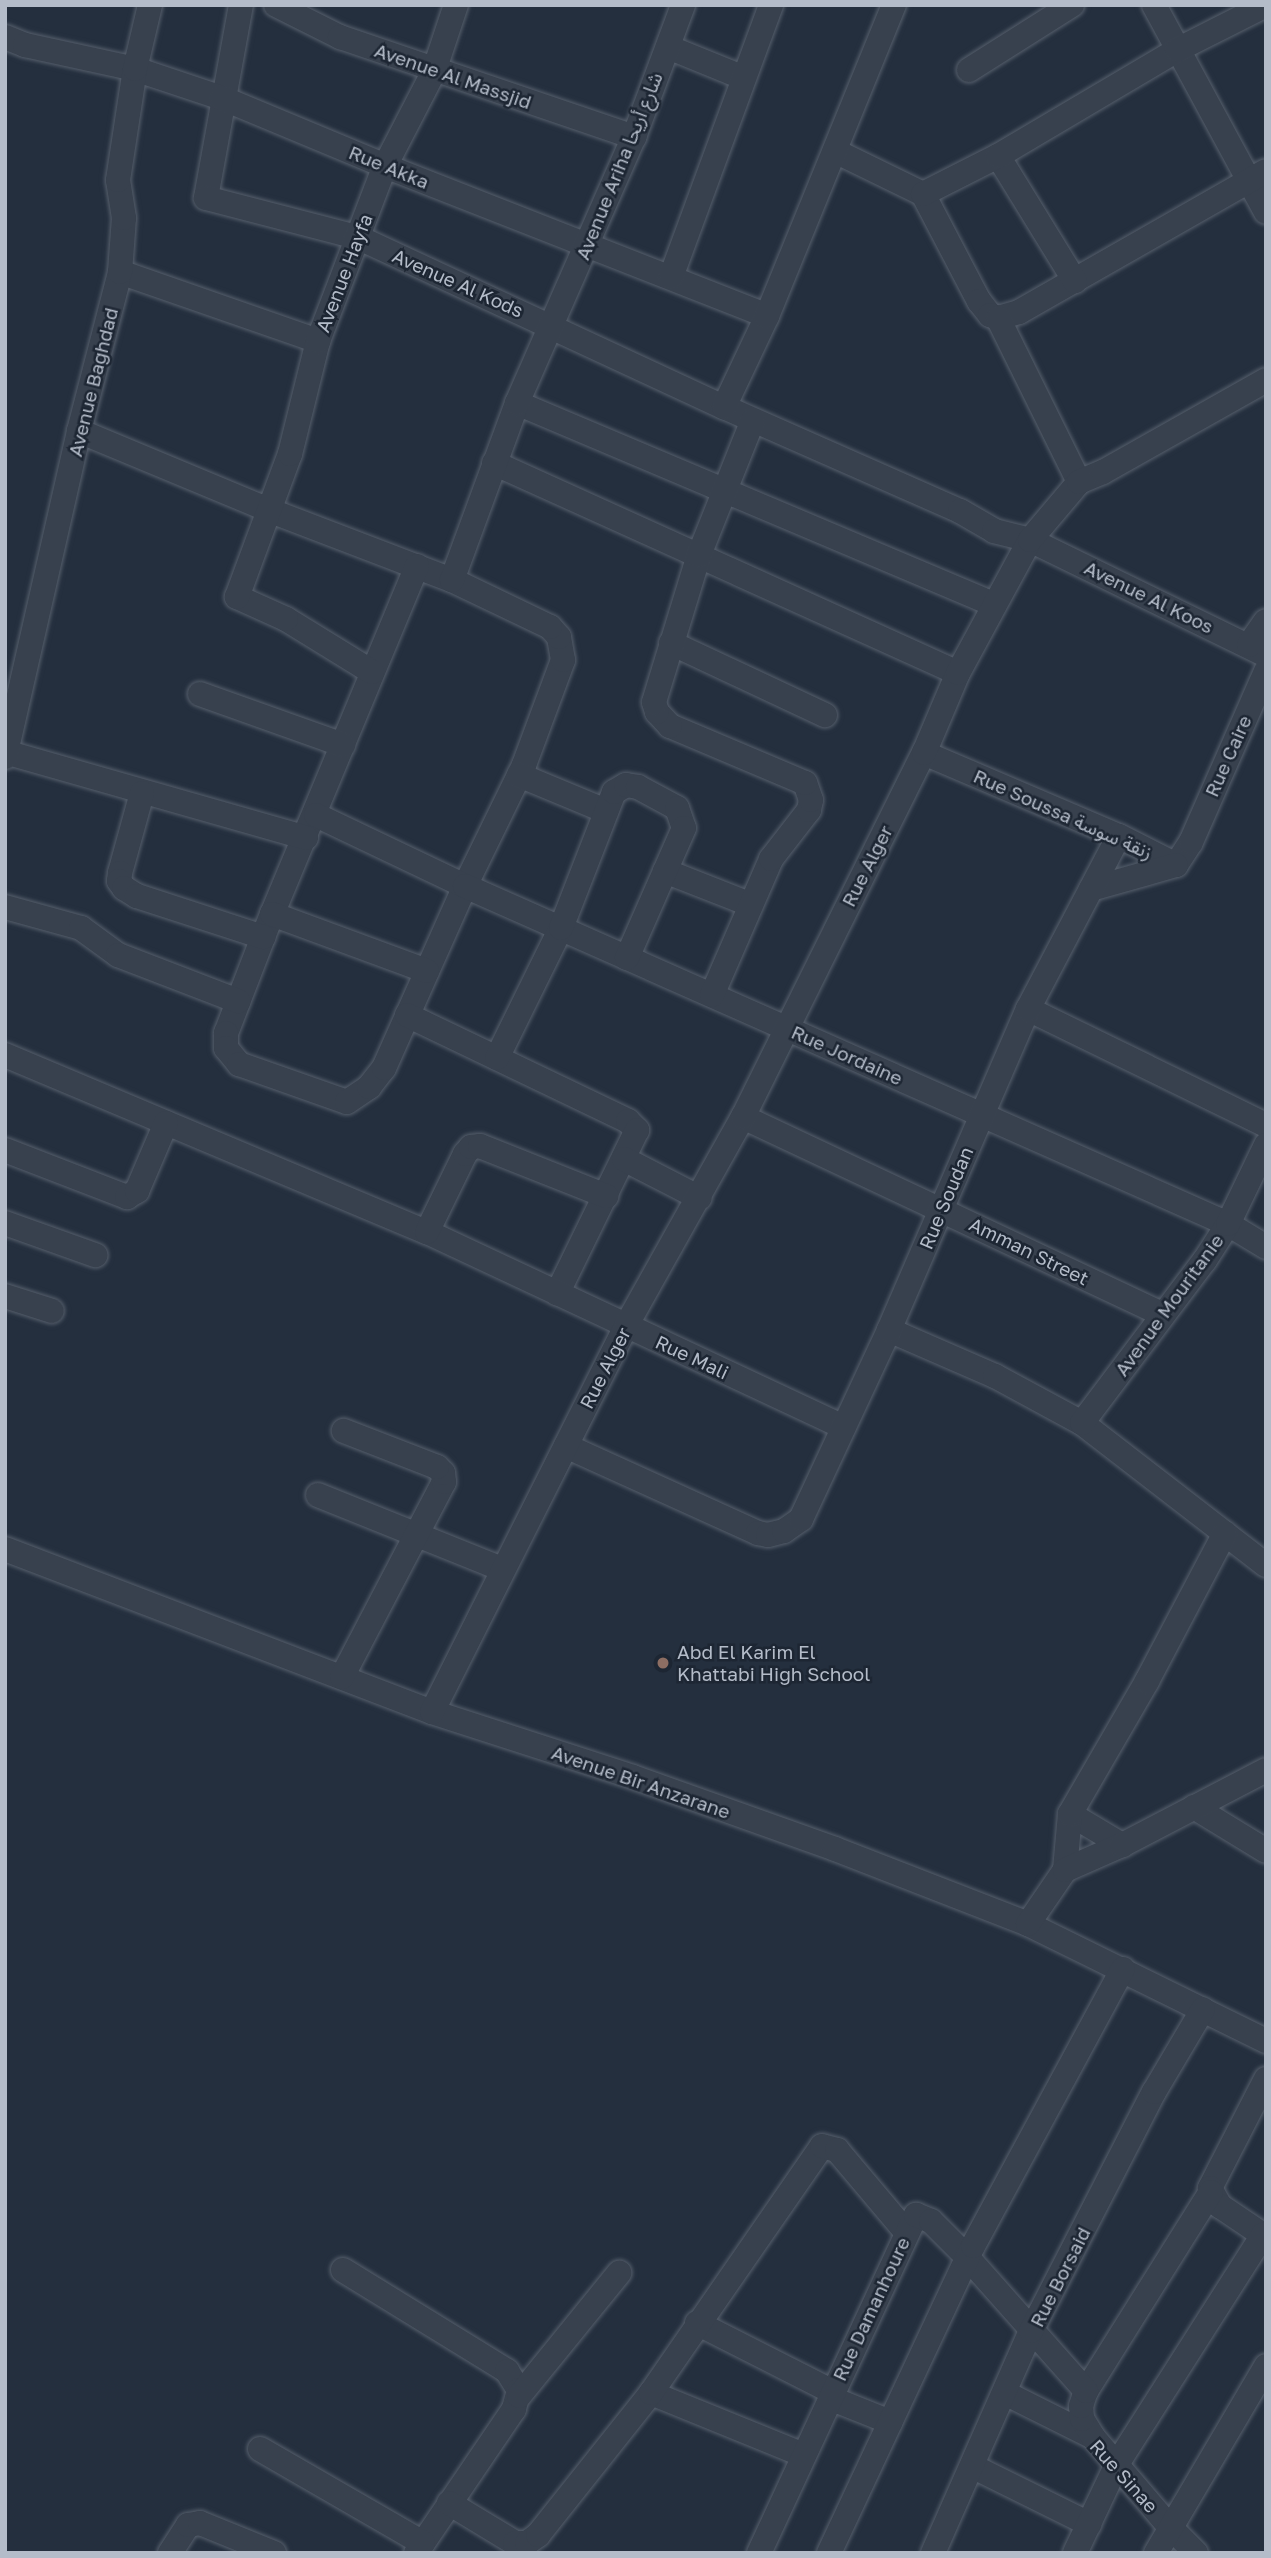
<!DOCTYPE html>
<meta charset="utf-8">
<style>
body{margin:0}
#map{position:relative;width:1271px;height:2558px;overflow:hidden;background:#242f3e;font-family:"Golos Text","Noto Sans Arabic",sans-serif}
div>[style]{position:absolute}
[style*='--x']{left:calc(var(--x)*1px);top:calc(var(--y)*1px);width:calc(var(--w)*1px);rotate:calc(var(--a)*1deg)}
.roads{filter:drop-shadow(0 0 2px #565f6c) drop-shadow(0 0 2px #565f6c)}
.minor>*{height:24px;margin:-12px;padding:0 12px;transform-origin:12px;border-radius:12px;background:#38414e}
.dots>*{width:19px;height:19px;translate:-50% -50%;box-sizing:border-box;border:4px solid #1d2633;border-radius:50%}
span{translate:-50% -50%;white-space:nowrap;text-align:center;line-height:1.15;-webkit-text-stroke:5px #1d2633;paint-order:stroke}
.street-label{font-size:19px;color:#b4bcc9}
.poi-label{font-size:19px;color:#b4bcc9}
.left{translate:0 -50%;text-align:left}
.frame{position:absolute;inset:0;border:7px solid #b4bcc9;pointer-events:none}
</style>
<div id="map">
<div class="roads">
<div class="minor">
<i style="--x:241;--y:5;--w:196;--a:100.3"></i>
<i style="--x:206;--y:198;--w:156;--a:14.5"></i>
<i style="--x:357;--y:237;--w:404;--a:24.9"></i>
<i style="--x:724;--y:407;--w:258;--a:23.8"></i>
<i style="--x:960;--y:511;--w:39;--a:30"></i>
<i style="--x:994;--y:531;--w:37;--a:14"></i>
<i style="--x:1030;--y:540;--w:263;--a:26"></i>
<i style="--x:276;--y:5;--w:72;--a:26.6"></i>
<i style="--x:340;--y:37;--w:311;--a:18.8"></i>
<i style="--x:1154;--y:5;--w:235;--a:61.6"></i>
<i style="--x:5;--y:37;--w:22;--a:22"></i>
<i style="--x:25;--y:45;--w:113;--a:12.3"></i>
<i style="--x:135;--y:69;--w:92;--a:18.4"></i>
<i style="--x:222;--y:98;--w:177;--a:22.6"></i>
<i style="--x:385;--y:166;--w:410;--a:21.4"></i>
<i style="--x:668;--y:47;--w:80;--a:22.1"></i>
<i style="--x:969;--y:70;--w:122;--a:-32.3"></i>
<i style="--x:835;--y:151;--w:98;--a:26"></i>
<i style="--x:923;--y:194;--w:121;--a:62.4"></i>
<i style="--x:979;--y:301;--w:18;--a:52"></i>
<i style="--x:990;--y:315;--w:9;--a:21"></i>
<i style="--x:998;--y:318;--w:22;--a:-16"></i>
<i style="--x:1019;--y:312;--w:284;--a:-29.7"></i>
<i style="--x:998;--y:156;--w:147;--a:58.4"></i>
<i style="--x:923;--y:194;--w:84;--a:-26.9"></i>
<i style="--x:998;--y:156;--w:208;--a:-30.6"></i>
<i style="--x:1177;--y:50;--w:100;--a:-26.8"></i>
<i style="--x:120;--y:272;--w:210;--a:19.2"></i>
<i style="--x:671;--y:277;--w:290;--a:-69.8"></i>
<i style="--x:998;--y:318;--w:183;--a:63.7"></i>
<i style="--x:517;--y:403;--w:517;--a:22.89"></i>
<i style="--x:724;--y:407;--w:101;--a:-64.7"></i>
<i style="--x:767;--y:316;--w:336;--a:-67.8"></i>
<i style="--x:79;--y:431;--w:208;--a:22.6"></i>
<i style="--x:271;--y:511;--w:194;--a:20.9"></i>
<i style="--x:494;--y:463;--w:509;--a:24.35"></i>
<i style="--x:417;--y:566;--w:377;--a:112.6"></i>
<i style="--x:272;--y:914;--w:128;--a:111.1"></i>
<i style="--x:226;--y:1033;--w:15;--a:90"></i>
<i style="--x:226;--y:1048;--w:21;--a:51"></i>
<i style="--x:239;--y:1064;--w:114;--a:19.4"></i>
<i style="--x:347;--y:1102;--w:27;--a:-34"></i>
<i style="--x:369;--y:1087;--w:24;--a:-52"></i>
<i style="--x:384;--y:1068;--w:199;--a:-66"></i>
<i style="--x:465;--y:886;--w:135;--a:-64"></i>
<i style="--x:524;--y:765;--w:112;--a:-69.6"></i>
<i style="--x:563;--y:660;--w:23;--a:-100"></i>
<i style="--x:559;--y:637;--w:13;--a:-132"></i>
<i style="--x:550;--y:627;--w:109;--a:-154.4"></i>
<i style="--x:452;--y:580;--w:189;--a:-69.8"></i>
<i style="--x:517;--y:403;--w:291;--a:-66.3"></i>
<i style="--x:634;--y:137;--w:141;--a:-69.6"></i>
<i style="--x:671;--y:643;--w:170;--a:25.1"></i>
<i style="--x:1249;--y:645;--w:29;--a:-55"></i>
<i style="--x:372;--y:672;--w:101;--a:-148.4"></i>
<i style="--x:286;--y:619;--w:54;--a:-155.8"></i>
<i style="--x:237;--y:597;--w:153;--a:-69.7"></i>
<i style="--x:290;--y:454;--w:116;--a:-76.1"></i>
<i style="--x:318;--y:341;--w:187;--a:-69.1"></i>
<i style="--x:385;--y:166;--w:107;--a:-62.7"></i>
<i style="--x:434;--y:71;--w:70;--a:-71.6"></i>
<i style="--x:200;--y:694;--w:152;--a:19.6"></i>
<i style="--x:5;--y:752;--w:313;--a:15.9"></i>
<i style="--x:924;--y:753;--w:212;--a:23.1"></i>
<i style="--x:1119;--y:836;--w:64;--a:27"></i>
<i style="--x:1176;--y:865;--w:27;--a:-57"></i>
<i style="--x:1191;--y:842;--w:187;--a:-66.3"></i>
<i style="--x:5;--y:757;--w:334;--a:-77.2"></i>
<i style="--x:79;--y:431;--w:164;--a:-75.5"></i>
<i style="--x:120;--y:272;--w:54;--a:-85.8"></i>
<i style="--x:124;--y:218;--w:38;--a:-99"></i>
<i style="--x:118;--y:180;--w:112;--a:-81.3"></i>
<i style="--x:135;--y:69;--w:66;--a:-76.8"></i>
<i style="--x:519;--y:775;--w:94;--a:22.5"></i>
<i style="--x:142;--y:793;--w:83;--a:105.4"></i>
<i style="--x:120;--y:873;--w:8;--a:97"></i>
<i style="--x:119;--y:881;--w:9;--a:54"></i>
<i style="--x:124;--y:888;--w:15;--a:32"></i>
<i style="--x:137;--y:896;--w:133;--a:18"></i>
<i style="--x:316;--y:815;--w:165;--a:25.5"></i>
<i style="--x:465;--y:886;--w:835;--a:23.89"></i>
<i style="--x:1228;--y:1224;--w:44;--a:31.2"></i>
<i style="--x:665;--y:871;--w:90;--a:21.4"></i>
<i style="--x:1091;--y:889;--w:88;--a:-15.8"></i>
<i style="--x:5;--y:907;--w:79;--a:15.4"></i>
<i style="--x:81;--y:928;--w:46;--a:36.1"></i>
<i style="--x:118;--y:955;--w:129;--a:21"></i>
<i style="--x:272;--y:914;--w:165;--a:20.2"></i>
<i style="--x:712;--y:995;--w:148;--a:-66.5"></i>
<i style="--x:771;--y:859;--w:62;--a:-52.2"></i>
<i style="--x:809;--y:810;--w:10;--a:-79"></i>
<i style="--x:811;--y:800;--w:18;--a:-109"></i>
<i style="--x:805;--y:783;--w:147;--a:-157.1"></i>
<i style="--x:670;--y:726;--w:19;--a:-133"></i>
<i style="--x:657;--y:712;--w:10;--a:-107"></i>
<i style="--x:654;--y:702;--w:154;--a:-73"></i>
<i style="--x:699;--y:555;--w:145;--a:-68.2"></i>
<i style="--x:1028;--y:1009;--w:265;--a:26"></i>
<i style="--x:407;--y:1015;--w:245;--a:25.6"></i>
<i style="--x:628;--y:1121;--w:13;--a:45"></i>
<i style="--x:637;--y:1130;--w:182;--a:116"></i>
<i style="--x:5;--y:1055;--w:458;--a:22.8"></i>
<i style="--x:427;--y:1232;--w:460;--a:25.1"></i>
<i style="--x:497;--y:1058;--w:145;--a:-63.8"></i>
<i style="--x:561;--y:928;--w:146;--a:-68.7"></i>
<i style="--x:614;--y:792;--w:14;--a:-30"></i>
<i style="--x:626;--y:785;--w:12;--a:9"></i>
<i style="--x:638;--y:787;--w:44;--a:28.3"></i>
<i style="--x:677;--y:808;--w:21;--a:71"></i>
<i style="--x:684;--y:828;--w:142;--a:113.7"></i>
<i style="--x:743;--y:1117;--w:464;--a:25.2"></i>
<i style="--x:5;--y:1150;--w:131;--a:21.1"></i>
<i style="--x:127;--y:1197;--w:12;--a:-31"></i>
<i style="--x:137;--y:1191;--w:74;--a:-66.9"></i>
<i style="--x:624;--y:1159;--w:85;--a:27.2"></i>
<i style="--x:5;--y:1223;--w:96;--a:19.6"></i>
<i style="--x:427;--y:1232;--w:87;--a:-64"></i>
<i style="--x:465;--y:1154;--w:9;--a:-49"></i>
<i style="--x:471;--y:1147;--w:9;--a:-6"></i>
<i style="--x:480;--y:1146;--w:136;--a:21.6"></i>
<i style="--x:5;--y:1296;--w:49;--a:17.7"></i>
<i style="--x:889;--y:1330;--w:116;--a:23.5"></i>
<i style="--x:995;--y:1376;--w:99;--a:28.4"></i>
<i style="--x:1082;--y:1423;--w:232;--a:37.7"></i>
<i style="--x:1082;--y:1423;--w:204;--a:-53"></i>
<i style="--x:1205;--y:1260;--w:43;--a:-57.4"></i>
<i style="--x:1228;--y:1224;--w:88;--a:-64.3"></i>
<i style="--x:566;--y:1446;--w:211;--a:24.4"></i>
<i style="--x:758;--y:1533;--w:10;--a:11"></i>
<i style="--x:768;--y:1535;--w:16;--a:-14"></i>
<i style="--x:784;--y:1531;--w:21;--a:-35"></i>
<i style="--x:801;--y:1519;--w:208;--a:-65"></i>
<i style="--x:889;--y:1330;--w:350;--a:-66.6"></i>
<i style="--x:1028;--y:1009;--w:195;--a:-62.3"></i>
<i style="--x:318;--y:1495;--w:198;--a:21.9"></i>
<i style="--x:5;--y:1549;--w:457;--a:20.9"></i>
<i style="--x:432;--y:1712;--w:211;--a:17.9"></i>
<i style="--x:633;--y:1777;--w:214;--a:19.6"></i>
<i style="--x:835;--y:1849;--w:207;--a:21.2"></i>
<i style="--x:1028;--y:1924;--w:265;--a:26.2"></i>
<i style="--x:342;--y:1677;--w:220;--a:-62.4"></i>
<i style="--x:444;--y:1482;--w:9;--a:-96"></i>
<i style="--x:443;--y:1473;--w:8;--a:-135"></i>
<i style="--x:437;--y:1467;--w:100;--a:-158.8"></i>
<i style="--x:432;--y:1712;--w:432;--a:-63.3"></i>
<i style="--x:626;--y:1326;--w:240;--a:-60.8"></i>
<i style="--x:743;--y:1117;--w:407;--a:-63.6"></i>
<i style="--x:924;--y:753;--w:87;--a:-67"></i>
<i style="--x:958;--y:673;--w:151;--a:-61.6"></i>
<i style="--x:1030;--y:540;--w:76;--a:-49.8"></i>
<i style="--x:1079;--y:482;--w:26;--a:-23"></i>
<i style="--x:1103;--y:472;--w:187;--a:-29.4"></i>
<i style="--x:1194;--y:1807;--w:84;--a:31.4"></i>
<i style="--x:1070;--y:1814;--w:61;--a:30.8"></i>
<i style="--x:1065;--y:1870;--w:56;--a:-84.9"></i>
<i style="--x:1070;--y:1814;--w:154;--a:-59.9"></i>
<i style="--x:1147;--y:1681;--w:167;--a:-62.2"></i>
<i style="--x:1028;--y:1924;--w:65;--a:-55.6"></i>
<i style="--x:1065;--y:1870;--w:62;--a:-23.7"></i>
<i style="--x:1122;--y:1845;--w:162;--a:-27.5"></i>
<i style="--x:1266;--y:2079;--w:123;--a:117.2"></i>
<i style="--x:1210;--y:2188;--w:21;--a:61"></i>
<i style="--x:1220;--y:2206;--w:55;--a:34"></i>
<i style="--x:343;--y:2270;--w:193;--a:31.6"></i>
<i style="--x:507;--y:2371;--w:22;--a:58"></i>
<i style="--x:519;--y:2390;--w:20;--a:105"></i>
<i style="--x:514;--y:2409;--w:174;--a:124.2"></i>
<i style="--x:697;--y:2323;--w:153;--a:26.9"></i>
<i style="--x:651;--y:2393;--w:165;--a:22.1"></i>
<i style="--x:1005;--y:2393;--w:98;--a:26.6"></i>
<i style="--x:1093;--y:2437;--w:117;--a:49.5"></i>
<i style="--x:1169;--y:2526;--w:38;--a:45"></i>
<i style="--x:519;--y:2396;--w:159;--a:-50.9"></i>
<i style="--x:830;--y:2398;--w:65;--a:21.8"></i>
<i style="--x:1093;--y:2437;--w:21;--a:-121"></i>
<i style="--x:1082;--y:2419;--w:13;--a:-94"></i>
<i style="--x:1081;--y:2406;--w:16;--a:-72"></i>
<i style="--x:1086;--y:2391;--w:235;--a:-57.9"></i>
<i style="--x:260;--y:2449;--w:188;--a:30"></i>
<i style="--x:972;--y:2466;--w:131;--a:26.4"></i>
<i style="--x:449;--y:2503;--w:77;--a:31.2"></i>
<i style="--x:515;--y:2543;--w:12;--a:0"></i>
<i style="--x:527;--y:2543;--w:14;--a:-36"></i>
<i style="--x:538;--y:2535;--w:181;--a:-51.5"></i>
<i style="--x:651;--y:2393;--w:300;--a:-55.3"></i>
<i style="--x:822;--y:2146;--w:16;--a:15"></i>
<i style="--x:837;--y:2150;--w:107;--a:49.9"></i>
<i style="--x:170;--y:2553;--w:33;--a:-57"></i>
<i style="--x:188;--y:2525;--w:12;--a:-9"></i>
<i style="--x:200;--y:2523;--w:80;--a:22.1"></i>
<i style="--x:759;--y:2553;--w:373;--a:-65.1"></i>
<i style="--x:916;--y:2215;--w:16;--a:22"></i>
<i style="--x:931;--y:2221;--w:52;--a:45"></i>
<i style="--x:968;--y:2258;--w:178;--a:48.4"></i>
<i style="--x:829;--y:2553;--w:339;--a:-64.9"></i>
<i style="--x:973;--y:2246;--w:315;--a:-61.6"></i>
<i style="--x:933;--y:2553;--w:243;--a:-66.2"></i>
<i style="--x:1031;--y:2331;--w:269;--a:-62.8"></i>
<i style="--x:1154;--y:2092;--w:96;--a:-59.4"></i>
<i style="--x:1075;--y:2553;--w:98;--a:-64.7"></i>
<i style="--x:1117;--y:2464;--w:272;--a:-57.5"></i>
<i style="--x:1156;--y:2553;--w:217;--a:-59.5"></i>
</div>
</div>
<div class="dots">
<i style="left:663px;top:1663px;background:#8d6e63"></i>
</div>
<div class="street-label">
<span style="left:453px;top:76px;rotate:19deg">Avenue Al Massjid</span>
<span style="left:619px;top:166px;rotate:-68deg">Avenue Ariha شارع أريحا</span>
<span style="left:389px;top:167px;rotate:22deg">Rue Akka</span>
<span style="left:344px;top:273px;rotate:-69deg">Avenue Hayfa</span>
<span style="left:458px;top:283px;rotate:24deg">Avenue Al Kods</span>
<span style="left:93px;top:382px;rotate:-76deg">Avenue Baghdad</span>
<span style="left:1149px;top:597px;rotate:26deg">Avenue Al Koos</span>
<span style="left:1228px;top:756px;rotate:-66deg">Rue Caire</span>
<span style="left:1063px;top:814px;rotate:24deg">Rue Soussa زنقة سوسة</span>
<span style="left:867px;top:866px;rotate:-63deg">Rue Alger</span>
<span style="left:847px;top:1055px;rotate:24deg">Rue Jordaine</span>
<span style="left:946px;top:1198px;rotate:-67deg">Rue Soudan</span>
<span style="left:1029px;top:1251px;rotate:26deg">Amman Street</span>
<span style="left:1169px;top:1305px;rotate:-54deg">Avenue Mouritanie</span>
<span style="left:692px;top:1357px;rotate:25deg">Rue Mali</span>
<span style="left:605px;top:1368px;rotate:-63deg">Rue Alger</span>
<span style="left:641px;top:1782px;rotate:19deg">Avenue Bir Anzarane</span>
<span style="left:1060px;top:2277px;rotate:-63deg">Rue Borsaid</span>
<span style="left:871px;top:2309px;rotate:-65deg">Rue Damanhoure</span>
<span style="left:1124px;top:2476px;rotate:48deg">Rue Sinae</span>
</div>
<div class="poi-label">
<span class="left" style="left:677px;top:1663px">Abd El Karim El<br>Khattabi High School</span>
</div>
<div class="frame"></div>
</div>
